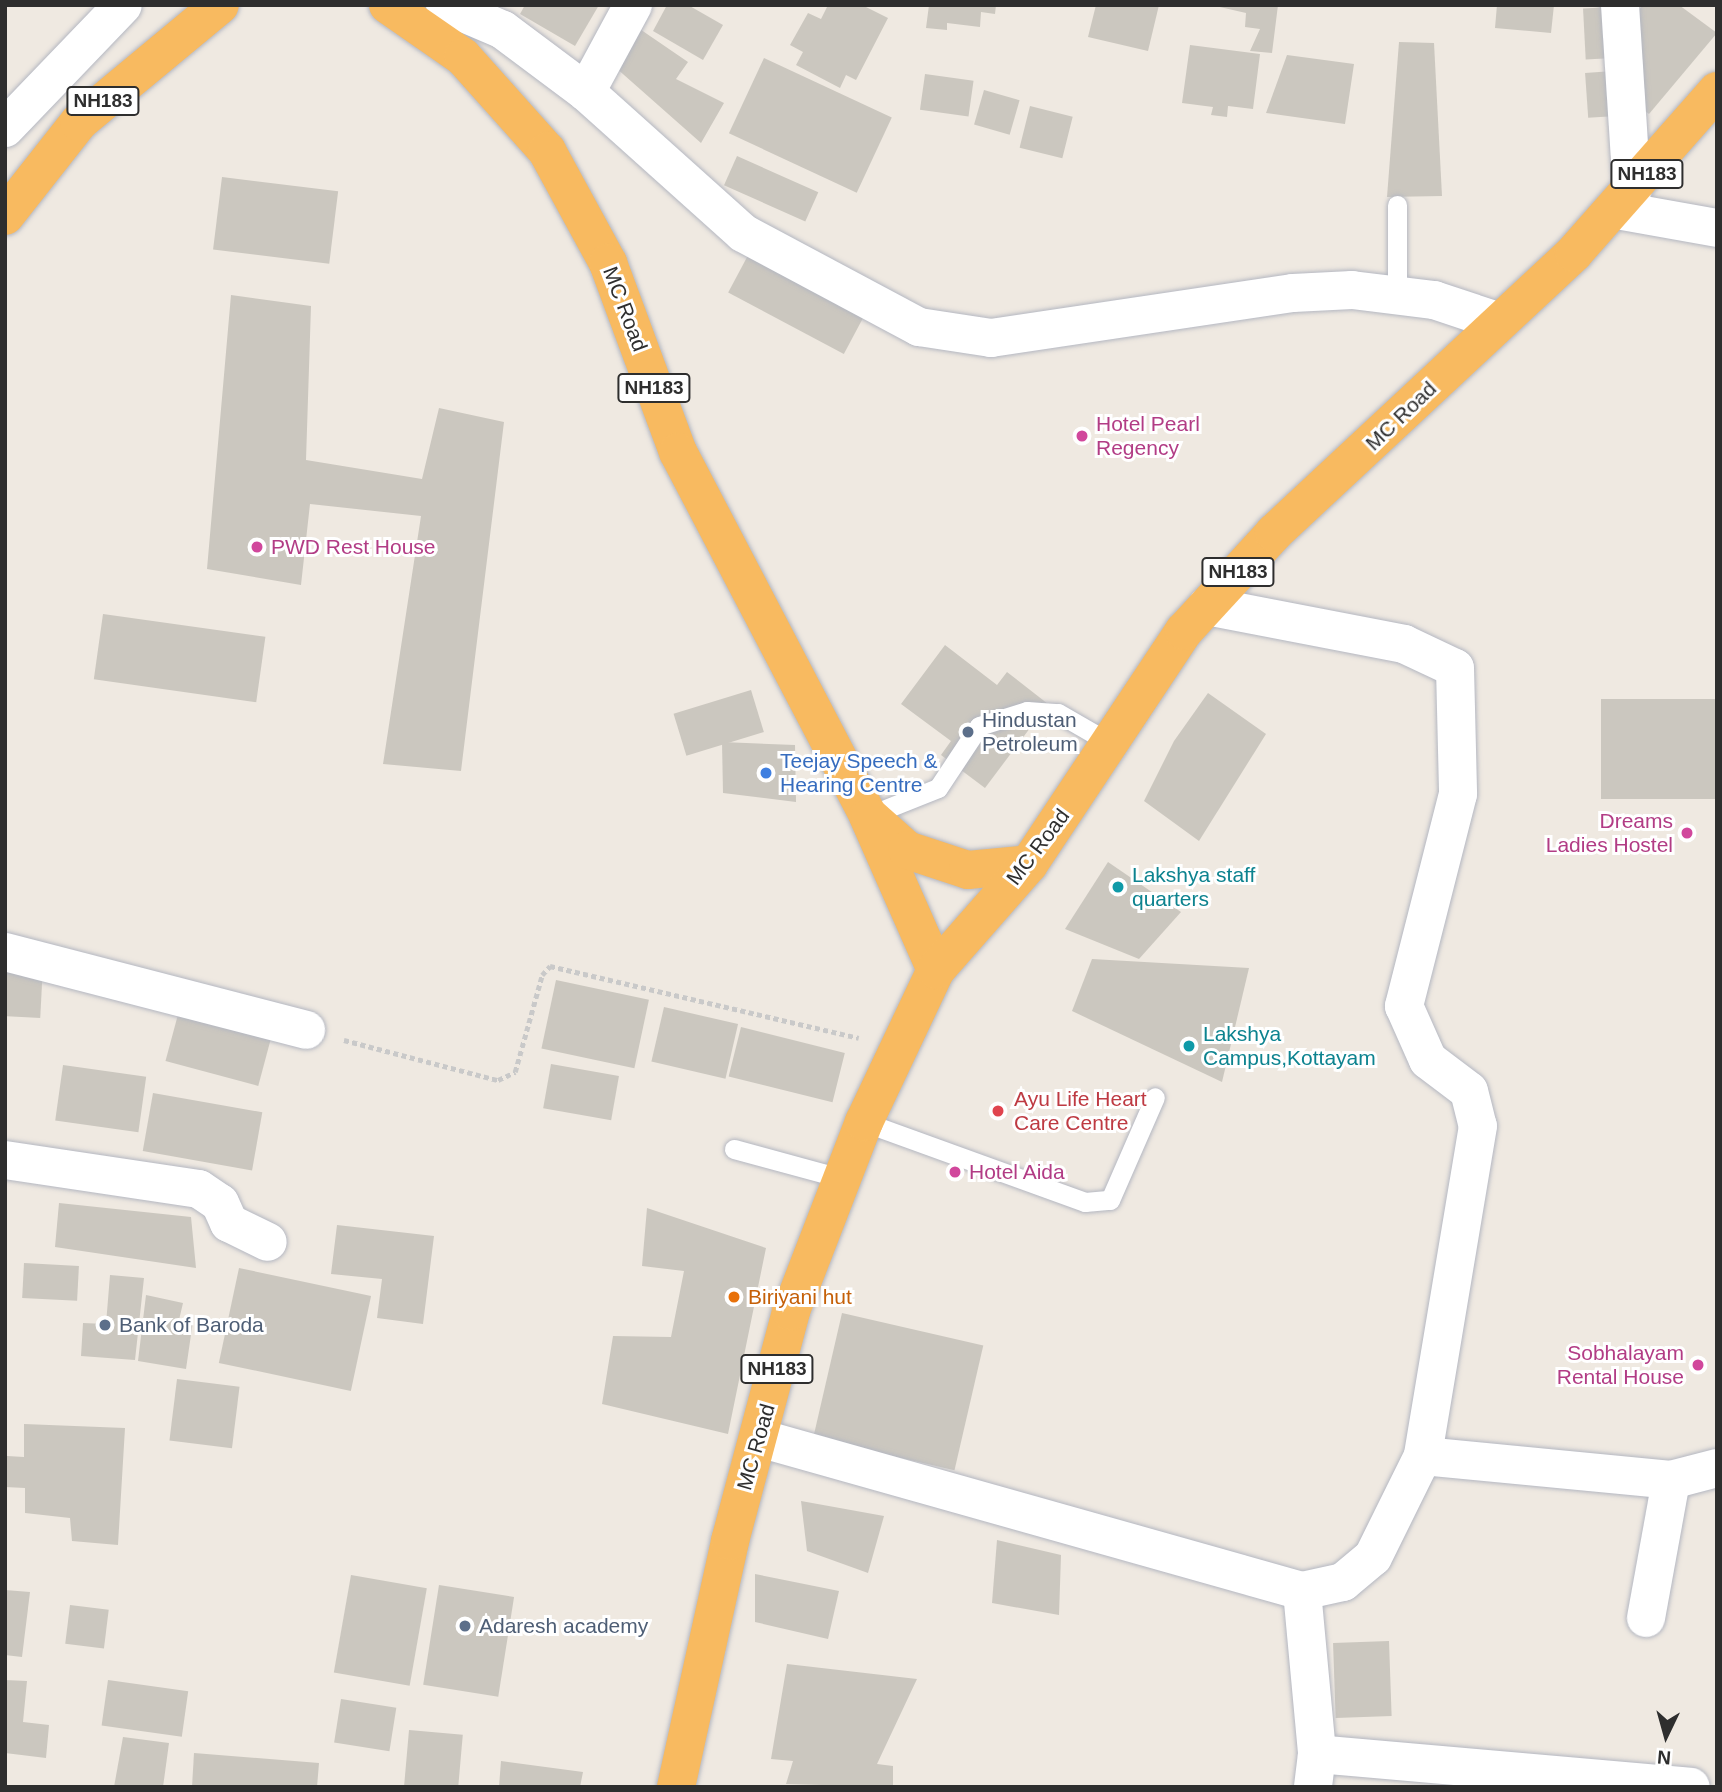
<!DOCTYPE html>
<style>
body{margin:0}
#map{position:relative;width:1722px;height:1792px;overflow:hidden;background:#efe9e1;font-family:Arial,sans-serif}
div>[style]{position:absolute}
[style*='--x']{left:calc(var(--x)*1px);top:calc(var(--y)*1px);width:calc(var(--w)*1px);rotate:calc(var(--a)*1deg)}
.building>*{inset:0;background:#cbc7bf;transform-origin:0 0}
.path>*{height:4.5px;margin-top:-2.25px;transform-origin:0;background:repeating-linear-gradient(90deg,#c9c9c9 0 5px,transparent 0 8.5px)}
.roads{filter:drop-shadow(0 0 2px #b4b7c1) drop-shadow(0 0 2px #b4b7c1)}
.service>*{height:19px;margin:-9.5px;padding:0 9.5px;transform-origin:9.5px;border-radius:9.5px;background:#fff}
.minor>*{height:38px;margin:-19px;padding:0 19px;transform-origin:19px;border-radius:19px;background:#fff}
.tertiary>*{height:38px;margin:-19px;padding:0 19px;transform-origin:19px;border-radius:19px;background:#fff}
.secondary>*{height:38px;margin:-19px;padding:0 19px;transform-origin:19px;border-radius:19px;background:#fff}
.trunk>*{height:38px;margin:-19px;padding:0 19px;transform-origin:19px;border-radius:19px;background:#f8ba60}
.dots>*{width:19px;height:19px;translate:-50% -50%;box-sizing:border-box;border:4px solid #fff;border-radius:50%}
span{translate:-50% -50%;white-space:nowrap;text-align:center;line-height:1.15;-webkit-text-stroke:6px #fff;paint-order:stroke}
.shield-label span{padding:2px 5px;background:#fff;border:2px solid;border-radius:5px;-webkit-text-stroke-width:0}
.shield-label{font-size:19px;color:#2e2e2e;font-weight:700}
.street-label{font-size:21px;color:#2e2e2e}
.hotel-label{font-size:21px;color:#b23c85}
.left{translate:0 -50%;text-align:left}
.right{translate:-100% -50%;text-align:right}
.service-label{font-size:21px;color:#4e5e75}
.shop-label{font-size:21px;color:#366cbe}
.culture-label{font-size:21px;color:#0d838f}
.health-label{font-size:21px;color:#be3a42}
.food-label{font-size:21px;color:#c56008}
.frame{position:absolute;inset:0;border:7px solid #2e2e2e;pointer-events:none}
.north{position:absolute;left:1631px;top:1701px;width:70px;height:70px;-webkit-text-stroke:5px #fff;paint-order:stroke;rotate:185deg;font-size:19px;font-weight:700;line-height:28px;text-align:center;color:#2e2e2e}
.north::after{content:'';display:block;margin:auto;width:24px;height:32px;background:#2e2e2e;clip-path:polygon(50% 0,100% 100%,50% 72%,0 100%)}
</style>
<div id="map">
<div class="building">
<i style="clip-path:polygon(525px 5px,599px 5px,575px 46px,520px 14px)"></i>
<i style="clip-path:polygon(667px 5px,688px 5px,723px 25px,703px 60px,653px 31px)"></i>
<i style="clip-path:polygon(828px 5px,862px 5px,888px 18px,856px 80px,846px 75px,840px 88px,796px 65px,803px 52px,790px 45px,808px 13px,821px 19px)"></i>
<i style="clip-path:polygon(929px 5px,996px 5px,995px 14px,981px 12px,980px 27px,947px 23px,947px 30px,926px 28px)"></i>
<i style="clip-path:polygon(1096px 5px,1159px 5px,1148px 51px,1088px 37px)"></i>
<i style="clip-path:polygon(1211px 5px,1278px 5px,1272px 53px,1250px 51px,1260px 29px,1245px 27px,1246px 13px)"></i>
<i style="clip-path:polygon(1497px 5px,1554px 5px,1551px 33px,1495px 28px)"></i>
<i style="clip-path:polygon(1643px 5px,1679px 5px,1717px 33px,1649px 114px,1629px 99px,1625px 26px)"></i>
<i style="left:1611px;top:7px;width:51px;height:28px;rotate:87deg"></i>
<i style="clip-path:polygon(631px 23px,688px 62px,676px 79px,724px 103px,701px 143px,615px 67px)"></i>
<i style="clip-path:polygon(1399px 42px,1434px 43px,1442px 196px,1387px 197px)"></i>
<i style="clip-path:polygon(1190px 45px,1260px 54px,1253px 109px,1228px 106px,1227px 117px,1211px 115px,1213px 107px,1182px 103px)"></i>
<i style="clip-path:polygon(1287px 55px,1354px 64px,1345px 124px,1266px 113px)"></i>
<i style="left:764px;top:58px;width:141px;height:83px;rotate:25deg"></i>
<i style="left:1613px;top:71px;width:45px;height:28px;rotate:86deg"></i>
<i style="left:925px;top:74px;width:49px;height:36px;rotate:8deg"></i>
<i style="left:984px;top:90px;width:37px;height:36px;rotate:16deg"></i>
<i style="left:1030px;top:106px;width:44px;height:43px;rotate:14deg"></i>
<i style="left:737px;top:156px;width:89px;height:32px;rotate:24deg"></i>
<i style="left:222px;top:177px;width:117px;height:73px;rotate:7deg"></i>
<i style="left:754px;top:244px;width:131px;height:55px;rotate:28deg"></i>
<i style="clip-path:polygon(231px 295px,311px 306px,306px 460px,422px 479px,439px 408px,504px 422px,461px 771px,383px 764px,421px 516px,310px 504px,301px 585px,207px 569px)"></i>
<i style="left:103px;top:614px;width:164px;height:66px;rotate:8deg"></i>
<i style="clip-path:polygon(945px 645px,997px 685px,1007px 672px,1048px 704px,985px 788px,941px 755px,951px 741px,901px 704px)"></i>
<i style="left:751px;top:690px;width:44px;height:81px;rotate:73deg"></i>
<i style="clip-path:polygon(1208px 693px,1266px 734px,1199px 841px,1144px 801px,1174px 741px)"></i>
<i style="left:1717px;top:699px;width:100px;height:116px;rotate:90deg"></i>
<i style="clip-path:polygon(722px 742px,795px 745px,796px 802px,723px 793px)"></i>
<i style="clip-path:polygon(1108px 862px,1181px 912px,1139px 959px,1065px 929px)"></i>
<i style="clip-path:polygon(1092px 959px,1249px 968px,1222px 1082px,1072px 1011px)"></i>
<i style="left:5px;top:964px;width:38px;height:52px;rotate:3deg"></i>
<i style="left:556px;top:980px;width:95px;height:70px;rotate:12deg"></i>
<i style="left:180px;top:1007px;width:96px;height:56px;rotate:15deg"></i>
<i style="left:664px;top:1007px;width:76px;height:56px;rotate:13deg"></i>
<i style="left:741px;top:1027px;width:107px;height:51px;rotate:14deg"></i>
<i style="left:551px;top:1064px;width:69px;height:45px;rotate:10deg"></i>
<i style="left:63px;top:1065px;width:84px;height:56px;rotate:8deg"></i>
<i style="left:153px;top:1093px;width:111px;height:59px;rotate:10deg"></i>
<i style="clip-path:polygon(59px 1203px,191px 1217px,196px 1268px,55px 1247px)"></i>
<i style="clip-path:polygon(647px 1208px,766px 1248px,728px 1434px,602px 1404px,613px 1336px,671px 1337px,684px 1271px,642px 1266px)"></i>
<i style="clip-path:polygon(337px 1225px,434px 1236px,423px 1324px,377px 1318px,382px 1279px,331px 1274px)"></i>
<i style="left:24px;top:1263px;width:55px;height:35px;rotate:3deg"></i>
<i style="left:239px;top:1268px;width:135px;height:97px;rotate:12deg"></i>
<i style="clip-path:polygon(110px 1275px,144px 1278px,135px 1360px,81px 1356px,83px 1323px,106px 1324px)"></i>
<i style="clip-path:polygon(146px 1295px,183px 1303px,179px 1320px,193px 1321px,186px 1369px,138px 1361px)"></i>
<i style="left:842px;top:1313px;width:145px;height:128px;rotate:13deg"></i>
<i style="left:177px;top:1379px;width:63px;height:62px;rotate:7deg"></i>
<i style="clip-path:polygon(24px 1424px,125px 1428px,118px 1545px,72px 1541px,70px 1518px,25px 1513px,25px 1488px,5px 1487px,7px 1456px,24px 1457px)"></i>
<i style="clip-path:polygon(801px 1501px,884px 1516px,868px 1573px,807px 1551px)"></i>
<i style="clip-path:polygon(997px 1540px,1061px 1555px,1059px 1615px,992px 1603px)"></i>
<i style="clip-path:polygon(755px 1574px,839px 1591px,828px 1639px,755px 1622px)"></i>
<i style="left:351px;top:1575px;width:77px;height:99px;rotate:10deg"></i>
<i style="left:439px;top:1585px;width:76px;height:101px;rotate:9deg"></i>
<i style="clip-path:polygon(5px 1590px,30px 1592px,22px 1657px,5px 1655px)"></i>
<i style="left:70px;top:1605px;width:39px;height:39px;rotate:7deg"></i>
<i style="left:1389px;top:1641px;width:75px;height:56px;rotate:88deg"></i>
<i style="clip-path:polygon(787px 1664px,917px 1679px,877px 1764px,893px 1766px,893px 1787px,786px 1784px,793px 1761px,771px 1759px)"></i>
<i style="clip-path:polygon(5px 1680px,27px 1681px,23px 1722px,49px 1725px,46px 1758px,5px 1753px)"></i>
<i style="left:108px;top:1680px;width:81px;height:46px;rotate:8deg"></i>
<i style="left:341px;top:1699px;width:56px;height:44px;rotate:9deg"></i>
<i style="left:409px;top:1730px;width:54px;height:57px;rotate:5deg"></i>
<i style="clip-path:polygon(123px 1737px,169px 1743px,163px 1787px,114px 1787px)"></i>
<i style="clip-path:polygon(194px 1753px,319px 1763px,317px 1787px,192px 1787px)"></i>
<i style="clip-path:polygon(501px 1761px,583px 1772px,580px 1787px,499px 1787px)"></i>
</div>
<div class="path">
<i style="--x:344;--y:1040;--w:159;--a:14.6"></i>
<i style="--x:498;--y:1080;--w:19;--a:-25"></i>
<i style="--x:515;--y:1072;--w:101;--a:-74.4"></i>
<i style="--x:542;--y:975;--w:12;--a:-48"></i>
<i style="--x:550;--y:966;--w:317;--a:13.1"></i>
</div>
<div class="roads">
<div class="service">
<i style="--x:1397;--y:205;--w:88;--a:90"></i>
<i style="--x:868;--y:816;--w:75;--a:-21.8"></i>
<i style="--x:938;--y:788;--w:74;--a:-56.5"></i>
<i style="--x:979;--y:726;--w:50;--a:-17.4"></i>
<i style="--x:1027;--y:711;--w:31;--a:4"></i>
<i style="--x:1058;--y:713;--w:60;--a:30"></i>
<i style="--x:864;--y:1122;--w:235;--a:19.9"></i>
<i style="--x:1085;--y:1202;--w:25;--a:-5"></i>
<i style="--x:1110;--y:1200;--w:112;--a:-66.4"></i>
<i style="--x:734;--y:1149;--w:111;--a:15.2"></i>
</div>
<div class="minor">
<i style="--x:1620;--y:5;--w:187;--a:86.3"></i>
<i style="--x:586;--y:92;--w:99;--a:-61.6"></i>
<i style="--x:1616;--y:210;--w:103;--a:10.1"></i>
<i style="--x:1207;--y:606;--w:201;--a:10.9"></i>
<i style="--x:1404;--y:644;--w:56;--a:25.2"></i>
<i style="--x:1455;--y:668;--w:126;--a:88.6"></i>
<i style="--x:1458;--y:794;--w:219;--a:104.3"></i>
<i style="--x:1404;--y:1006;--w:59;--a:66"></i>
<i style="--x:1428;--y:1060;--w:51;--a:37.1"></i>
<i style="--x:1469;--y:1091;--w:36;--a:76"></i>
<i style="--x:1478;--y:1126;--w:335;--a:99.5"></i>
<i style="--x:5;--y:952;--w:311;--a:14.5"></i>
<i style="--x:5;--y:1160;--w:196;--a:8.5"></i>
<i style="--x:199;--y:1189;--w:25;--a:34"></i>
<i style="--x:220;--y:1203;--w:22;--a:66"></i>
<i style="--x:229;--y:1223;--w:43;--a:26"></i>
<i style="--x:759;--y:1438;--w:564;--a:15.74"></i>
<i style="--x:1302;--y:1591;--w:42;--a:-12.4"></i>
<i style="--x:1343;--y:1582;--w:39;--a:-40"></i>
<i style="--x:1373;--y:1557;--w:113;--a:-63.7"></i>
<i style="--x:1423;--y:1456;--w:249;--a:5.5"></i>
<i style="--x:1671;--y:1480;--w:48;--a:-14.6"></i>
<i style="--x:1302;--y:1591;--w:164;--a:84.7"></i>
<i style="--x:1317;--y:1754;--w:33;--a:97"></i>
<i style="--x:1646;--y:1618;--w:140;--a:-79.7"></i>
<i style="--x:1317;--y:1754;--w:375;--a:5"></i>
</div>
<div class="tertiary">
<i style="--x:445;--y:5;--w:63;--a:23.3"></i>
<i style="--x:503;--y:30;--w:104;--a:36.8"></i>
<i style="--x:586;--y:92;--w:211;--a:41.9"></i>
<i style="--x:743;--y:233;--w:200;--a:28.1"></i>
<i style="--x:919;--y:327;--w:73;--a:8.7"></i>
<i style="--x:991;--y:338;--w:305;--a:-8.5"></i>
<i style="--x:1293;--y:293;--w:59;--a:-2.9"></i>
<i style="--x:1352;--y:290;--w:83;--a:7"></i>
<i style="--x:1434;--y:300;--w:66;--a:18.4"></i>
</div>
<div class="secondary">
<i style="--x:5;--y:128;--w:170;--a:-46.2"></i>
</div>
<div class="trunk">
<i style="--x:388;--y:5;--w:91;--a:34.7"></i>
<i style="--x:463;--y:57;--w:126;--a:48.2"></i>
<i style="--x:547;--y:151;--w:128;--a:61.4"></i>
<i style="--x:608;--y:263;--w:202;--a:69.7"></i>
<i style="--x:678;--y:452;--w:411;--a:62.4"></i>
<i style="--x:868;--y:816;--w:168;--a:66.2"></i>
<i style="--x:5;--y:216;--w:120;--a:-51.8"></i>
<i style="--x:79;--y:122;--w:183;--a:-39.7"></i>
<i style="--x:870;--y:817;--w:50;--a:41.7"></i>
<i style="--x:907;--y:850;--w:64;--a:18.2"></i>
<i style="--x:968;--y:870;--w:61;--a:-5.6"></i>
<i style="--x:676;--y:1787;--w:252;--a:-77.6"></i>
<i style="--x:730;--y:1541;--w:238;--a:-75.1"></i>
<i style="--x:791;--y:1311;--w:203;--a:-68.9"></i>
<i style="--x:864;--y:1122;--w:168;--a:-64.7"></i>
<i style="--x:936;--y:970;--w:141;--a:-48.7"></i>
<i style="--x:1029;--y:864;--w:280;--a:-56.4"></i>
<i style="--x:1184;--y:631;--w:133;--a:-47.4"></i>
<i style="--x:1274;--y:533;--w:410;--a:-43"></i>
<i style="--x:1574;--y:253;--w:216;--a:-48.6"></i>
</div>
</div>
<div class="dots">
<i style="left:1082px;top:436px;background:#d1479c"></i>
<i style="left:257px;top:547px;background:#d1479c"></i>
<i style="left:968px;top:732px;background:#5c6f8a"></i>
<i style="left:766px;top:773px;background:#3f7fe0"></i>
<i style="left:1687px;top:833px;background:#d1479c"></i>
<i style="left:1118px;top:887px;background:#0f9aa8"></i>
<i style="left:1189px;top:1046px;background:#0f9aa8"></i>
<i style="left:998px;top:1111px;background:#e0444e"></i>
<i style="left:955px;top:1172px;background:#d1479c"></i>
<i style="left:734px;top:1297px;background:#e8710a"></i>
<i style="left:105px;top:1325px;background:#5c6f8a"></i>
<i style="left:1698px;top:1365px;background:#d1479c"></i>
<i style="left:465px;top:1626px;background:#5c6f8a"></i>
</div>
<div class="shield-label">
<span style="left:103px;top:101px">NH183</span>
<span style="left:1647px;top:174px">NH183</span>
<span style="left:654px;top:388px">NH183</span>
<span style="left:1238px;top:572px">NH183</span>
<span style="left:777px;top:1369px">NH183</span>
</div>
<div class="street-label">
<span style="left:625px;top:309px;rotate:69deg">MC Road</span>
<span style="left:1401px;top:416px;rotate:-44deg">MC Road</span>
<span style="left:1038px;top:847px;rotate:-53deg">MC Road</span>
<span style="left:756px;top:1447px;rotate:-74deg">MC Road</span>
</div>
<div class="hotel-label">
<span class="left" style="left:1096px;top:436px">Hotel Pearl<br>Regency</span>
<span class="left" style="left:271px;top:547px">PWD Rest House</span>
<span class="right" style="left:1673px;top:833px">Dreams<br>Ladies Hostel</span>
<span class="left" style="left:969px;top:1172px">Hotel Aida</span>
<span class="right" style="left:1684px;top:1365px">Sobhalayam<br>Rental House</span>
</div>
<div class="service-label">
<span class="left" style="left:982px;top:732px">Hindustan<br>Petroleum</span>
<span class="left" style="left:119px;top:1325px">Bank of Baroda</span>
<span class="left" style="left:479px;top:1626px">Adaresh academy</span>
</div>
<div class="shop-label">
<span class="left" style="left:780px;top:773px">Teejay Speech &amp;<br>Hearing Centre</span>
</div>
<div class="culture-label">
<span class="left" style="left:1132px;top:887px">Lakshya staff<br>quarters</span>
<span class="left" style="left:1203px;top:1046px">Lakshya<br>Campus,Kottayam</span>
</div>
<div class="health-label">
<span class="left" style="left:1014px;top:1111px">Ayu Life Heart<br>Care Centre</span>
</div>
<div class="food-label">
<span class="left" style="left:748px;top:1297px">Biriyani hut</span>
</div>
<div class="frame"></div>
<div class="north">N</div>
</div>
